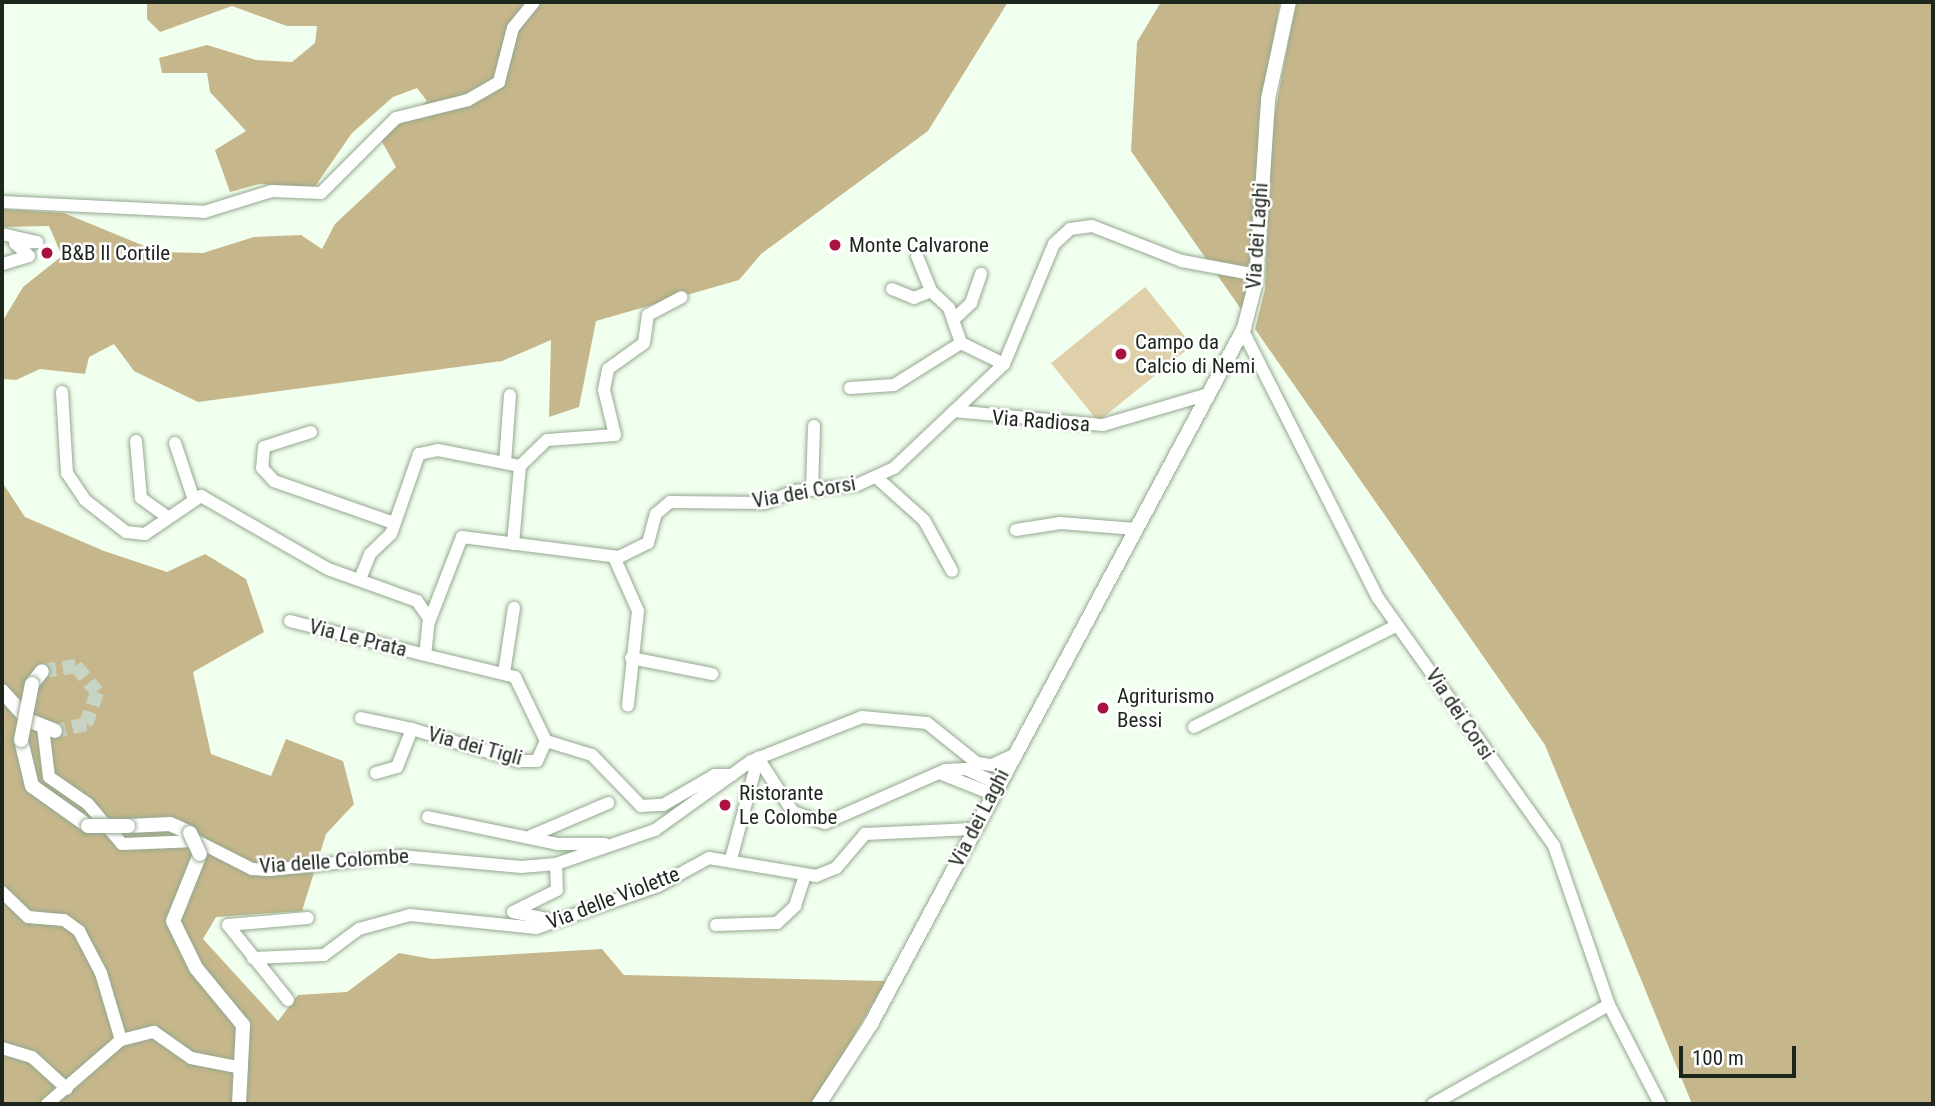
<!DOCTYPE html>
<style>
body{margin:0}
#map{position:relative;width:1935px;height:1106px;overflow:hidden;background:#f1ffee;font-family:"Roboto Condensed",sans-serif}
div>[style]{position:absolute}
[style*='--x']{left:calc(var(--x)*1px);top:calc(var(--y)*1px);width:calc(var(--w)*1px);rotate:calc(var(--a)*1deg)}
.green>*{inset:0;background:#dfd0aa;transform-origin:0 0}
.forest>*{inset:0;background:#c6b68b}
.major-tunnel>*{height:14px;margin-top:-7px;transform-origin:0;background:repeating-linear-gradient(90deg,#c7d4c4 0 14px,transparent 0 21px)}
.roads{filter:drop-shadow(0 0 2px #93a88f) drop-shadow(0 0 2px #93a88f)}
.minor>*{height:12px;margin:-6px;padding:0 6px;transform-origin:6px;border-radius:6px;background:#fff}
.major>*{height:14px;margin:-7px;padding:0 7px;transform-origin:7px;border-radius:7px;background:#fff}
.bridges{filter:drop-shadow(0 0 2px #93a88f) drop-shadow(0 0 2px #93a88f)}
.major-bridge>*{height:14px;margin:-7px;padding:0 7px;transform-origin:7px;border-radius:7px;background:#fff}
.dots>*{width:19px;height:19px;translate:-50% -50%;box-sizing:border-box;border:4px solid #fff;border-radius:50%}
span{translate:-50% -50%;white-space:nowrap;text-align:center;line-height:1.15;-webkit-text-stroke:5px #fff;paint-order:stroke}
.street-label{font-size:21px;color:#1d261c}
.poi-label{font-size:21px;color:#1d261c}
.left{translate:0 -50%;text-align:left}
.frame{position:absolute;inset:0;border:4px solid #1d261c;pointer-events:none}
.scale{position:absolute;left:1679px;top:1046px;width:117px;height:32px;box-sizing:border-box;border:4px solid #1d261c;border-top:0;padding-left:9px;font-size:21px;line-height:24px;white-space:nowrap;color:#1d261c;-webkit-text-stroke:5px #fff;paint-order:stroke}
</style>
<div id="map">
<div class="green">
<i style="left:1145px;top:287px;width:75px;height:121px;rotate:51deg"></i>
</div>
<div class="forest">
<i style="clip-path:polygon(147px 2px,1008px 2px,928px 131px,761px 254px,739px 280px,596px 321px,579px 407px,549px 417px,551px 340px,502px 361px,198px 402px,134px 371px,114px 344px,89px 357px,85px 374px,40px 369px,16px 380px,2px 379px,2px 322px,23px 287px,62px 256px,49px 226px,2px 227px,2px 209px,64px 213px,159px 252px,203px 253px,254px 237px,301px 235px,322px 249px,335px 224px,396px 167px,381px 140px,427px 101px,417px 88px,393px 97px,352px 133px,314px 188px,259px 184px,230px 192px,215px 150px,246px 131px,210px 92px,207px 73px,162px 73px,159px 58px,207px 45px,256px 60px,292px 62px,315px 43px,317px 26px,287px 26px,232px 6px,160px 32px,147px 19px)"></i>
<i style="clip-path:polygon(1161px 2px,1280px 2px,1259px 121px,1255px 261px,1243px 312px,1131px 151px,1137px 42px)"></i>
<i style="clip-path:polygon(1296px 2px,1933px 2px,1933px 1104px,1692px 1104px,1545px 745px,1255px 329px,1265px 289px,1272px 128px)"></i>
<i style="clip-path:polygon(2px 482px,25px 517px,104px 551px,167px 572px,205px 554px,246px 579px,264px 632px,193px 672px,211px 754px,271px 776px,286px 739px,343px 761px,354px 804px,326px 834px,302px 911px,216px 917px,203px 939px,278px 1021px,298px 995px,347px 992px,399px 953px,432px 959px,602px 949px,624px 975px,886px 981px,814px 1104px,2px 1104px)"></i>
</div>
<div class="major-tunnel">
<i style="--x:42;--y:671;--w:34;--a:-8"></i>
<i style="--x:76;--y:666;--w:33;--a:51"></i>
<i style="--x:97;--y:692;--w:34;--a:109"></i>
<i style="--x:86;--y:724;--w:32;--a:167"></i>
</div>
<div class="roads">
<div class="minor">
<i style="--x:2;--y:202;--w:202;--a:2.8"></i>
<i style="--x:204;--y:212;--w:71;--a:-17.2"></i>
<i style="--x:272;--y:191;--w:49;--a:2.3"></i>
<i style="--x:321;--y:193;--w:106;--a:-45"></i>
<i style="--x:396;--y:118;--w:74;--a:-14"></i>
<i style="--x:468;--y:100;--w:36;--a:-30"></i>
<i style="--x:499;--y:82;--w:56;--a:-75.5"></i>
<i style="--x:513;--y:28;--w:33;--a:-51"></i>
<i style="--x:2;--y:234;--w:36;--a:13"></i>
<i style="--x:37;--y:242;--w:22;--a:177"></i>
<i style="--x:15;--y:243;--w:19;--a:43"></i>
<i style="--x:29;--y:256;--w:28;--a:163"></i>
<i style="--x:917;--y:256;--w:38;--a:68"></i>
<i style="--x:931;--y:291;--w:25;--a:43"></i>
<i style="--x:949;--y:308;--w:37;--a:71"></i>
<i style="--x:892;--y:289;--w:24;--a:22"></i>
<i style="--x:914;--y:298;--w:18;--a:-22"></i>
<i style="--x:953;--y:320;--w:25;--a:-43"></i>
<i style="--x:971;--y:303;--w:31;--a:-71"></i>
<i style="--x:1243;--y:331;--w:299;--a:63.2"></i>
<i style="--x:1378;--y:598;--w:304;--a:54.6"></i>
<i style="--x:1554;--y:846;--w:168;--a:70.9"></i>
<i style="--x:1609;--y:1005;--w:111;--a:62.7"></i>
<i style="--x:961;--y:343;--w:48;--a:26"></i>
<i style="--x:850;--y:388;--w:44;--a:-3.9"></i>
<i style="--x:894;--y:385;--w:79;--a:-32.1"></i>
<i style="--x:62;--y:392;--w:81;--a:86.5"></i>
<i style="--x:67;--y:473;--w:32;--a:56"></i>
<i style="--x:85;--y:500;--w:52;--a:38"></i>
<i style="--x:126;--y:532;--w:19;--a:6"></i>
<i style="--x:145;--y:534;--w:68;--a:-34.2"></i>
<i style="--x:201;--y:496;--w:146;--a:29.9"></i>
<i style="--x:328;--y:569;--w:95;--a:19.8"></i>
<i style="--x:417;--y:601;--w:21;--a:55"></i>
<i style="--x:429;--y:618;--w:37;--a:96"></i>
<i style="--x:425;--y:655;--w:93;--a:13.7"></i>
<i style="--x:515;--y:677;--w:71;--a:64.2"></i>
<i style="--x:546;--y:741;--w:48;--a:16.9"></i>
<i style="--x:592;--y:755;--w:71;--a:46.1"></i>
<i style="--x:641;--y:806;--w:22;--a:-3"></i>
<i style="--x:663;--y:805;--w:60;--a:-30"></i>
<i style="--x:715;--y:775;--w:17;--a:0"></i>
<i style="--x:954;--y:411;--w:150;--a:5.4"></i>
<i style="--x:1103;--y:425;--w:109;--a:-16.4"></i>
<i style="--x:311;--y:432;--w:49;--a:162.3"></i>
<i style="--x:264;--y:447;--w:21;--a:95"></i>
<i style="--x:262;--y:468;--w:18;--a:47"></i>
<i style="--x:274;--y:481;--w:127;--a:19.3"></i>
<i style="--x:136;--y:441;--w:57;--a:85"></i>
<i style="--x:141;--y:498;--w:31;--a:36"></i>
<i style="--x:175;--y:443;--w:57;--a:71.6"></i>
<i style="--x:505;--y:463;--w:68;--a:-85.8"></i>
<i style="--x:876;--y:477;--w:64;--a:41.9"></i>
<i style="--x:924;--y:520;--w:58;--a:61.2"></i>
<i style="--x:812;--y:490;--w:64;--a:-88.2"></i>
<i style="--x:1016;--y:530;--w:45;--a:-9"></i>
<i style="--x:1060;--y:523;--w:76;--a:4.5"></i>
<i style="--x:513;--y:544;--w:78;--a:-84.9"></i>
<i style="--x:520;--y:466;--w:37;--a:-44"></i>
<i style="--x:547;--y:440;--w:68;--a:-4.2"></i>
<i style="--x:615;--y:435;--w:46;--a:-103.7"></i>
<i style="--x:604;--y:390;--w:21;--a:-79"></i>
<i style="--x:608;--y:369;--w:44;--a:-35.8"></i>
<i style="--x:644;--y:343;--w:28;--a:-82"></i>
<i style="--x:648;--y:315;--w:38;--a:-28"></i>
<i style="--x:614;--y:557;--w:59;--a:66"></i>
<i style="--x:638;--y:611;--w:95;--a:96.1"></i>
<i style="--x:360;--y:579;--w:27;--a:-68"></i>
<i style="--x:370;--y:554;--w:29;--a:-44"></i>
<i style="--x:391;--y:534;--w:85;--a:-70.7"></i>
<i style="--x:419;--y:454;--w:19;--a:-12"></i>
<i style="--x:438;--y:450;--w:84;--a:11"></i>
<i style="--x:290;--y:621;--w:139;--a:14.1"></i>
<i style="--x:429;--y:622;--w:91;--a:-68.8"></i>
<i style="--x:462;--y:537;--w:158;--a:7.3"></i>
<i style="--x:619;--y:557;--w:32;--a:-26"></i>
<i style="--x:648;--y:543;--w:30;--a:-75"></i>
<i style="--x:656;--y:514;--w:18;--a:-41"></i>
<i style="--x:670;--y:502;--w:95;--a:0.6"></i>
<i style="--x:765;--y:503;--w:32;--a:-22"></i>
<i style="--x:795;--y:491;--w:62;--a:-5.5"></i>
<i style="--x:857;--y:485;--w:41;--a:-24.7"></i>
<i style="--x:894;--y:468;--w:151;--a:-43.4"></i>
<i style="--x:1004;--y:364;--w:130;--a:-67.4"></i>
<i style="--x:1054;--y:244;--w:22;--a:-43"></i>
<i style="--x:1070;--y:229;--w:22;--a:-8"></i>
<i style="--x:1092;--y:226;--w:97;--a:21.3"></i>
<i style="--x:1182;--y:261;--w:76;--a:10.6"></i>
<i style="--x:631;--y:658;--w:83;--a:11.2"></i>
<i style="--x:504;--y:673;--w:66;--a:-81.3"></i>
<i style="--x:361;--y:718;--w:52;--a:12.2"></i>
<i style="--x:43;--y:727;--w:50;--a:83.2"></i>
<i style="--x:49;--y:777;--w:47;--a:34.7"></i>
<i style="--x:88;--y:804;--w:52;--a:49.6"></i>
<i style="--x:122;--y:844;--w:75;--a:-2.3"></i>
<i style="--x:197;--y:841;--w:62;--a:27"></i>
<i style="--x:252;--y:869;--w:18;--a:3"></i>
<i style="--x:270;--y:870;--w:132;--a:-6.1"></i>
<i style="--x:401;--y:856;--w:121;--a:5.2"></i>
<i style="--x:521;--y:867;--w:35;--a:-5"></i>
<i style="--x:556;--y:864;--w:105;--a:-19"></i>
<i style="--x:655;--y:830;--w:118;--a:-35.7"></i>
<i style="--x:751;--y:761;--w:119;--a:-21.6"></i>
<i style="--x:862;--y:717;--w:65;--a:5.3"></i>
<i style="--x:927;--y:723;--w:64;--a:38.7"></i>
<i style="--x:977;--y:763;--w:15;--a:8"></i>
<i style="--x:992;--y:765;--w:21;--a:-25"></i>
<i style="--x:1194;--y:727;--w:226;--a:-26.6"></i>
<i style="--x:758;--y:758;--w:64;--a:57.1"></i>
<i style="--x:793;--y:812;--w:34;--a:19"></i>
<i style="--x:825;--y:823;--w:131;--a:-23.8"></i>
<i style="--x:945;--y:770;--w:21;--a:-3"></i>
<i style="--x:966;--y:769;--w:33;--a:25"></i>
<i style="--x:376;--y:773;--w:22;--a:-16"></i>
<i style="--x:397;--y:767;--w:41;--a:-68.5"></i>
<i style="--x:412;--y:729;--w:112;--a:16.7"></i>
<i style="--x:519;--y:761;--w:18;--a:0"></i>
<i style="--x:537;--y:761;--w:22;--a:-66"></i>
<i style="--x:944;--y:775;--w:49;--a:21.4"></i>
<i style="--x:428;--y:817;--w:132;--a:11.8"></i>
<i style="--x:557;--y:844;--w:48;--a:0"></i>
<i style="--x:531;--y:836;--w:84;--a:-23.2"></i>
<i style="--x:731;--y:859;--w:105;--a:-75"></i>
<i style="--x:556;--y:864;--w:26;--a:88"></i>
<i style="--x:557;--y:890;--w:49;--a:153.4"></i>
<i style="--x:513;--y:912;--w:45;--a:11.6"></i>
<i style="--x:2;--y:892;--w:36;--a:44"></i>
<i style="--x:28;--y:917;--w:36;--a:5"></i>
<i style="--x:64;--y:920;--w:19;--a:36"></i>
<i style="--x:79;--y:931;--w:47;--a:62.4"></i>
<i style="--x:101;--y:973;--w:70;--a:73.4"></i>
<i style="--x:121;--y:1040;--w:34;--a:-14"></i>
<i style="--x:154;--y:1032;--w:45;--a:35.1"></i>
<i style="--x:191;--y:1058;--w:52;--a:11.1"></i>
<i style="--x:716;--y:925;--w:61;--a:-1.9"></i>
<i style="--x:777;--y:923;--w:25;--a:-43"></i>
<i style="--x:795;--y:906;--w:32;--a:-72"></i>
<i style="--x:253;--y:958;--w:71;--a:-2.4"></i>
<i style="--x:324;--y:955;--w:44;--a:-36.6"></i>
<i style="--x:359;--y:929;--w:53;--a:-15.4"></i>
<i style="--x:410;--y:915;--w:127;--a:5.9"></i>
<i style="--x:536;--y:928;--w:129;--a:-19"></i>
<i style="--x:658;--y:886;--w:58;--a:-28.8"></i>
<i style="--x:709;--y:858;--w:109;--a:9.5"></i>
<i style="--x:816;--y:876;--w:22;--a:-22"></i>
<i style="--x:836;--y:868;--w:45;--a:-49.5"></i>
<i style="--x:865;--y:834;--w:107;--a:-2.7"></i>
<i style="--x:288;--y:1000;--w:96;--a:-128.7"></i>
<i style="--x:228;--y:925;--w:80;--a:-5"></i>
<i style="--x:2;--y:1048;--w:31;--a:17"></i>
<i style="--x:32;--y:1057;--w:47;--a:42.4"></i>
<i style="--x:47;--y:1104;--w:98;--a:-40.9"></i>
<i style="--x:1433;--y:1104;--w:202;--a:-29.4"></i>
</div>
<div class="major">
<i style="--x:32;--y:684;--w:16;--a:-52"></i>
<i style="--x:2;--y:691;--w:39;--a:48"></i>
<i style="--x:28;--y:720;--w:29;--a:22"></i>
<i style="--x:21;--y:740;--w:47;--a:76.6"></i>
<i style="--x:32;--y:786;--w:69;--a:35.5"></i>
<i style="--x:128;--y:826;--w:42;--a:-2.7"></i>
<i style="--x:170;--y:824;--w:22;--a:24"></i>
<i style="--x:200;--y:854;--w:72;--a:111.9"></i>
<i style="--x:173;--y:921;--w:52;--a:63.9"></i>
<i style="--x:196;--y:968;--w:74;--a:50.5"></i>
<i style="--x:243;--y:1025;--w:79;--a:92.9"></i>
<i style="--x:819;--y:1104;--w:95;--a:-57"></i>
<i style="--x:871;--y:1024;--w:790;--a:-61.81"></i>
<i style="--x:1244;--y:328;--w:48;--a:-75.4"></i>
<i style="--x:1256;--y:282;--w:183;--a:-86.2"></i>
<i style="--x:1268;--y:99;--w:99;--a:-77.8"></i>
</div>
</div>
<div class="bridges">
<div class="major-bridge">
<i style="--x:21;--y:740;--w:57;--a:-78.9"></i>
<i style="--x:88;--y:826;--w:40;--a:0"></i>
<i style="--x:190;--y:833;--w:23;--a:65"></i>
</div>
</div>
<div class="dots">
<i style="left:835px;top:245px;background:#a8123e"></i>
<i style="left:47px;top:253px;background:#a8123e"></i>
<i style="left:1121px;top:354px;background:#a8123e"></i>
<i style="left:1103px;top:708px;background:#a8123e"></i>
<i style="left:725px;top:805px;background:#a8123e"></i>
</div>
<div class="street-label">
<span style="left:1257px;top:236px;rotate:-86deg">Via dei Laghi</span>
<span style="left:1041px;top:421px;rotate:4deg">Via Radiosa</span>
<span style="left:804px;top:492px;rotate:-10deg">Via dei Corsi</span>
<span style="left:358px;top:638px;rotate:14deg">Via Le Prata</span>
<span style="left:1460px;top:714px;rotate:56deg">Via dei Corsi</span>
<span style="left:475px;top:746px;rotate:15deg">Via dei Tigli</span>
<span style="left:979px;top:818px;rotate:-63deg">Via dei Laghi</span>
<span style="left:334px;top:861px;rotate:-4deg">Via delle Colombe</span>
<span style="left:613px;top:898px;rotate:-21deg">Via delle Violette</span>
</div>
<div class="poi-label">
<span class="left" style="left:849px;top:245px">Monte Calvarone</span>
<span class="left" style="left:61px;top:253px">B&amp;B Il Cortile</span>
<span class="left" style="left:1135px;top:354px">Campo da<br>Calcio di Nemi</span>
<span class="left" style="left:1117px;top:708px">Agriturismo<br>Bessi</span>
<span class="left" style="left:739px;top:805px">Ristorante<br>Le Colombe</span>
</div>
<div class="frame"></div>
<div class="scale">100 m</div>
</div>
